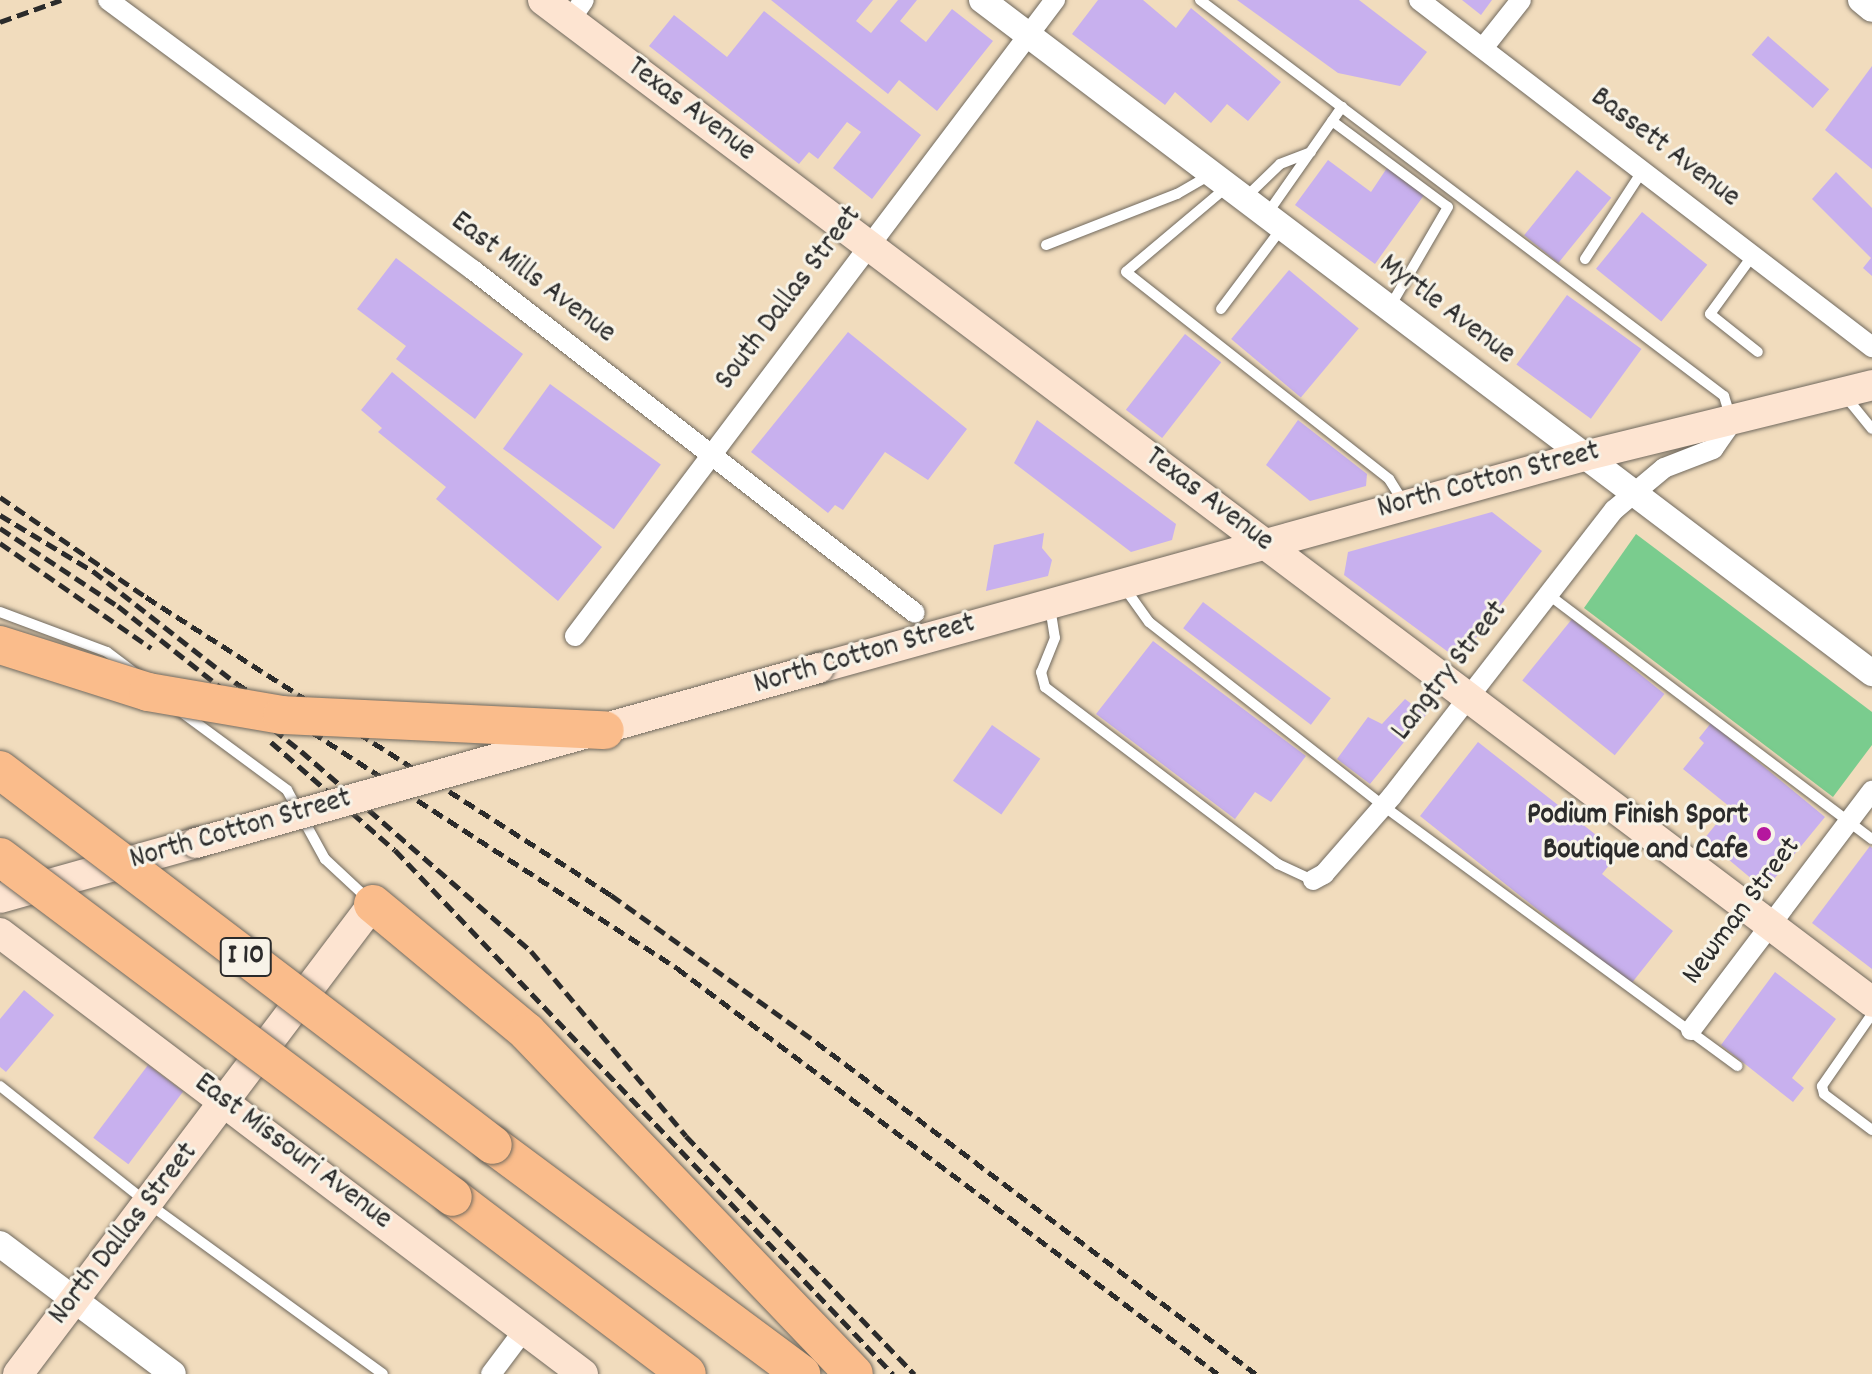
<!DOCTYPE html>
<style>
body{margin:0}
#map{position:relative;width:1872px;height:1374px;overflow:hidden;background:#f1dcbd;font-family:Dekko,sans-serif}
div>[style]{position:absolute}
[style*='--x']{left:calc(var(--x)*1px);top:calc(var(--y)*1px);width:calc(var(--w)*1px);rotate:calc(var(--a)*1deg)}
.green>*{inset:0;background:#7acc8e}
.building>*{inset:0;background:#c8b0ee;transform-origin:0 0}
.roads{filter:drop-shadow(0 0 2px #70695e) drop-shadow(0 0 2px #70695e)}
.service>*{height:10px;margin:-5px;padding:0 5px;transform-origin:5px;border-radius:5px;background:#fff}
.minor>*{height:20px;margin:-10px;padding:0 10px;transform-origin:10px;border-radius:10px;background:#fff}
.tertiary>*{height:26px;margin:-13px;padding:0 13px;transform-origin:13px;border-radius:13px;background:#fff}
.secondary>*{height:30px;margin:-15px;padding:0 15px;transform-origin:15px;border-radius:15px;background:#fde4d1}
.motorway>*{height:38px;margin:-19px;padding:0 19px;transform-origin:19px;border-radius:19px;background:#fabc8b}
.rail>*{height:5px;margin-top:-2.5px;transform-origin:0;background:repeating-linear-gradient(90deg,#2b2b2b 0 12px,transparent 0 18px)}
.bridges{filter:drop-shadow(0 0 2px #70695e) drop-shadow(0 0 2px #70695e)}
.secondary-bridge>*{height:30px;margin:-15px;padding:0 15px;transform-origin:15px;border-radius:15px;background:#fde4d1}
.motorway-bridge>*{height:38px;margin:-19px;padding:0 19px;transform-origin:19px;border-radius:19px;background:#fabc8b}
.dots>*{width:22px;height:22px;translate:-50% -50%;box-sizing:border-box;border:4px solid #f7f3e8;border-radius:50%}
span{translate:-50% -50%;white-space:nowrap;text-align:center;line-height:1.15;-webkit-text-stroke:6px #f7f3e8;paint-order:stroke}
.shield-label span{padding:2px 6px;background:#f7f3e8;border:2px solid;border-radius:6px;-webkit-text-stroke-width:0}
.shield-label{font-size:28px;color:#2b2b2b;font-weight:700}
.street-label{font-size:30px;color:#2b2b2b}
.poi-label{font-size:30px;color:#2b2b2b;font-weight:700}
.right{translate:-100% -50%;text-align:right}
</style>
<div id="map">
<div class="green">
<i style="clip-path:polygon(1636px 534px,1872px 712px,1872px 745px,1833px 797px,1584px 608px)"></i>
</div>
<div class="building">
<i style="clip-path:polygon(771px 0,873px 0,856px 21px,871px 33px,898px 0,917px 0,900px 21px,926px 42px,952px 9px,993px 41px,937px 111px,899px 80px,888px 94px)"></i>
<i style="clip-path:polygon(1098px 0,1143px 0,1176px 28px,1191px 8px,1281px 82px,1248px 121px,1227px 104px,1211px 123px,1175px 92px,1165px 105px,1072px 34px)"></i>
<i style="clip-path:polygon(1237px 0,1359px 0,1427px 52px,1400px 86px,1338px 73px)"></i>
<i style="clip-path:polygon(1462px 0,1492px 0,1481px 15px)"></i>
<i style="clip-path:polygon(764px 11px,921px 135px,872px 199px,833px 168px,861px 132px,847px 122px,818px 159px,809px 152px,799px 164px,649px 46px,674px 15px,727px 57px)"></i>
<i style="left:1768px;top:36px;width:81px;height:25px;rotate:41deg"></i>
<i style="clip-path:polygon(1872px 66px,1872px 169px,1825px 130px)"></i>
<i style="clip-path:polygon(1328px 160px,1371px 192px,1387px 168px,1424px 195px,1375px 264px,1295px 205px)"></i>
<i style="left:1577px;top:170px;width:44px;height:84px;rotate:39deg"></i>
<i style="clip-path:polygon(1836px 172px,1872px 208px,1872px 276px,1863px 268px,1871px 258px,1812px 199px)"></i>
<i style="left:1642px;top:212px;width:84px;height:73px;rotate:39deg"></i>
<i style="clip-path:polygon(396px 258px,523px 354px,475px 419px,396px 359px,406px 346px,357px 309px)"></i>
<i style="left:1289px;top:270px;width:91px;height:90px;rotate:40deg"></i>
<i style="left:1567px;top:295px;width:92px;height:86px;rotate:36deg"></i>
<i style="clip-path:polygon(848px 332px,967px 429px,928px 480px,885px 452px,843px 510px,835px 505px,828px 513px,751px 452px)"></i>
<i style="left:1185px;top:334px;width:46px;height:96px;rotate:38deg"></i>
<i style="clip-path:polygon(392px 372px,602px 547px,558px 601px,436px 499px,446px 487px,378px 432px,382px 428px,361px 410px)"></i>
<i style="left:550px;top:384px;width:137px;height:80px;rotate:36deg"></i>
<i style="clip-path:polygon(1037px 420px,1176px 524px,1172px 540px,1131px 552px,1014px 463px)"></i>
<i style="clip-path:polygon(1298px 420px,1367px 474px,1366px 486px,1310px 501px,1266px 465px)"></i>
<i style="clip-path:polygon(1492px 512px,1542px 551px,1459px 660px,1344px 575px,1348px 552px)"></i>
<i style="clip-path:polygon(1044px 533px,1042px 548px,1052px 560px,1048px 576px,986px 591px,994px 545px)"></i>
<i style="left:1203px;top:602px;width:160px;height:33px;rotate:37deg"></i>
<i style="left:1572px;top:619px;width:119px;height:79px;rotate:39deg"></i>
<i style="clip-path:polygon(1153px 641px,1306px 756px,1271px 802px,1255px 792px,1235px 819px,1096px 714px)"></i>
<i style="clip-path:polygon(1405px 699px,1426px 715px,1370px 784px,1337px 759px,1368px 717px,1382px 724px)"></i>
<i style="clip-path:polygon(1711px 723px,1825px 817px,1765px 890px,1704px 839px,1730px 807px,1683px 769px,1704px 743px,1699px 738px)"></i>
<i style="left:992px;top:725px;width:59px;height:68px;rotate:35deg"></i>
<i style="clip-path:polygon(1478px 742px,1619px 853px,1602px 874px,1673px 931px,1631px 984px,1420px 816px)"></i>
<i style="clip-path:polygon(1870px 846px,1872px 848px,1872px 969px,1812px 923px)"></i>
<i style="clip-path:polygon(1775px 972px,1836px 1019px,1792px 1078px,1804px 1088px,1793px 1102px,1721px 1045px)"></i>
<i style="clip-path:polygon(24px 990px,54px 1015px,6px 1072px,0 1067px,0 1019px)"></i>
<i style="left:148px;top:1065px;width:44px;height:91px;rotate:37deg"></i>
</div>
<div class="roads">
<div class="service">
<i style="--x:1200;--y:0;--w:657;--a:37.08"></i>
<i style="--x:1724;--y:396;--w:21;--a:73"></i>
<i style="--x:1332;--y:121;--w:144;--a:36.6"></i>
<i style="--x:1448;--y:207;--w:113;--a:120.2"></i>
<i style="--x:1228;--y:186;--w:133;--a:139.9"></i>
<i style="--x:1126;--y:272;--w:335;--a:38.2"></i>
<i style="--x:1389;--y:479;--w:28;--a:58"></i>
<i style="--x:1246;--y:197;--w:47;--a:-44.1"></i>
<i style="--x:1280;--y:164;--w:33;--a:-21"></i>
<i style="--x:1267;--y:214;--w:131;--a:-55"></i>
<i style="--x:1046;--y:245;--w:141;--a:-21.3"></i>
<i style="--x:1177;--y:194;--w:38;--a:-30"></i>
<i style="--x:1753;--y:255;--w:73;--a:126.1"></i>
<i style="--x:1710;--y:314;--w:61;--a:38.4"></i>
<i style="--x:1585;--y:259;--w:106;--a:-56.9"></i>
<i style="--x:1221;--y:309;--w:100;--a:-53.1"></i>
<i style="--x:1846;--y:397;--w:41;--a:50.9"></i>
<i style="--x:1124;--y:587;--w:43;--a:54.5"></i>
<i style="--x:1149;--y:622;--w:296;--a:38.1"></i>
<i style="--x:1382;--y:805;--w:441;--a:36.3"></i>
<i style="--x:1549;--y:595;--w:405;--a:37.1"></i>
<i style="--x:1050;--y:607;--w:31;--a:81"></i>
<i style="--x:1055;--y:638;--w:37;--a:112"></i>
<i style="--x:1041;--y:672;--w:16;--a:75"></i>
<i style="--x:1045;--y:687;--w:293;--a:37.2"></i>
<i style="--x:1278;--y:864;--w:38;--a:25"></i>
<i style="--x:0;--y:612;--w:114;--a:20.5"></i>
<i style="--x:107;--y:652;--w:39;--a:37"></i>
<i style="--x:180;--y:711;--w:133;--a:36.4"></i>
<i style="--x:287;--y:790;--w:79;--a:61.2"></i>
<i style="--x:325;--y:859;--w:60;--a:43"></i>
<i style="--x:1872;--y:1014;--w:88;--a:124.8"></i>
<i style="--x:1822;--y:1086;--w:8;--a:76"></i>
<i style="--x:1824;--y:1094;--w:60;--a:36.9"></i>
<i style="--x:0;--y:1086;--w:190;--a:38.4"></i>
<i style="--x:149;--y:1204;--w:289;--a:36"></i>
</div>
<div class="minor">
<i style="--x:108;--y:0;--w:454;--a:36.5"></i>
<i style="--x:473;--y:270;--w:559;--a:37.81"></i>
<i style="--x:1419;--y:0;--w:571;--a:37.45"></i>
<i style="--x:570;--y:20;--w:24;--a:-55"></i>
<i style="--x:1483;--y:48;--w:61;--a:-51.6"></i>
<i style="--x:575;--y:636;--w:797;--a:-52.96"></i>
<i style="--x:1313;--y:880;--w:13;--a:-29"></i>
<i style="--x:1324;--y:874;--w:103;--a:-48.9"></i>
<i style="--x:1392;--y:796;--w:362;--a:-52.2"></i>
<i style="--x:1614;--y:510;--w:65;--a:-40"></i>
<i style="--x:1664;--y:468;--w:53;--a:-21.2"></i>
<i style="--x:1713;--y:449;--w:33;--a:-55"></i>
<i style="--x:1691;--y:1030;--w:300;--a:-52.9"></i>
<i style="--x:491;--y:1374;--w:55;--a:-53.1"></i>
</div>
<div class="tertiary">
<i style="--x:982;--y:0;--w:1116;--a:37.1"></i>
<i style="--x:1861;--y:0;--w:14;--a:39"></i>
<i style="--x:0;--y:1244;--w:216;--a:36.9"></i>
</div>
<div class="secondary">
<i style="--x:543;--y:0;--w:1664;--a:37.01"></i>
<i style="--x:819;--y:668;--w:794;--a:-15.49"></i>
<i style="--x:1584;--y:456;--w:297;--a:-13.8"></i>
<i style="--x:0;--y:898;--w:204;--a:-15.7"></i>
<i style="--x:0;--y:933;--w:731;--a:37.11"></i>
<i style="--x:18;--y:1374;--w:589;--a:-52.94"></i>
</div>
<div class="motorway">
<i style="--x:373;--y:904;--w:200;--a:39.7"></i>
<i style="--x:527;--y:1032;--w:473;--a:46.3"></i>
<i style="--x:493;--y:1145;--w:384;--a:36.6"></i>
<i style="--x:453;--y:1197;--w:293;--a:37.1"></i>
</div>
</div>
<div class="rail">
<i style="--x:0;--y:22;--w:65;--a:-19.8"></i>
<i style="--x:0;--y:497;--w:177;--a:34.4"></i>
<i style="--x:146;--y:597;--w:552;--a:32.65"></i>
<i style="--x:611;--y:895;--w:252;--a:35.6"></i>
<i style="--x:816;--y:1042;--w:551;--a:37.04"></i>
<i style="--x:0;--y:515;--w:109;--a:31.1"></i>
<i style="--x:93;--y:571;--w:182;--a:38.1"></i>
<i style="--x:236;--y:683;--w:525;--a:32.87"></i>
<i style="--x:677;--y:968;--w:676;--a:36.89"></i>
<i style="--x:0;--y:528;--w:141;--a:33.5"></i>
<i style="--x:118;--y:606;--w:233;--a:38.4"></i>
<i style="--x:301;--y:751;--w:305;--a:41"></i>
<i style="--x:531;--y:951;--w:241;--a:50"></i>
<i style="--x:686;--y:1136;--w:330;--a:46.2"></i>
<i style="--x:0;--y:543;--w:184;--a:34.8"></i>
<i style="--x:271;--y:742;--w:164;--a:41.1"></i>
<i style="--x:395;--y:850;--w:723;--a:46.46"></i>
</div>
<div class="bridges">
<div class="secondary-bridge">
<i style="--x:196;--y:843;--w:647;--a:-15.69"></i>
</div>
<div class="motorway-bridge">
<i style="--x:0;--y:645;--w:155;--a:17.6"></i>
<i style="--x:148;--y:692;--w:136;--a:9.7"></i>
<i style="--x:282;--y:715;--w:323;--a:2.7"></i>
<i style="--x:0;--y:770;--w:619;--a:37.26"></i>
<i style="--x:0;--y:857;--w:566;--a:36.89"></i>
</div>
</div>
<div class="dots">
<i style="left:1764px;top:834px;background:#b5179e"></i>
</div>
<div class="shield-label">
<span style="left:246px;top:957px">I 10</span>
</div>
<div class="street-label">
<span style="left:690px;top:111px;rotate:37deg">Texas Avenue</span>
<span style="left:1664px;top:149px;rotate:37deg">Bassett Avenue</span>
<span style="left:532px;top:279px;rotate:37deg">East Mills Avenue</span>
<span style="left:790px;top:299px;rotate:-53deg">South Dallas Street</span>
<span style="left:1446px;top:311px;rotate:37deg">Myrtle Avenue</span>
<span style="left:1489px;top:482px;rotate:-15deg">North Cotton Street</span>
<span style="left:1208px;top:501px;rotate:37deg">Texas Avenue</span>
<span style="left:865px;top:656px;rotate:-16deg">North Cotton Street</span>
<span style="left:1451px;top:672px;rotate:-52deg">Langtry Street</span>
<span style="left:241px;top:831px;rotate:-16deg">North Cotton Street</span>
<span style="left:1743px;top:912px;rotate:-53deg">Newman Street</span>
<span style="left:292px;top:1153px;rotate:37deg">East Missouri Avenue</span>
<span style="left:125px;top:1235px;rotate:-52deg">North Dallas Street</span>
</div>
<div class="poi-label">
<span class="right" style="left:1748px;top:834px">Podium Finish Sport<br>Boutique and Cafe</span>
</div>
</div>
